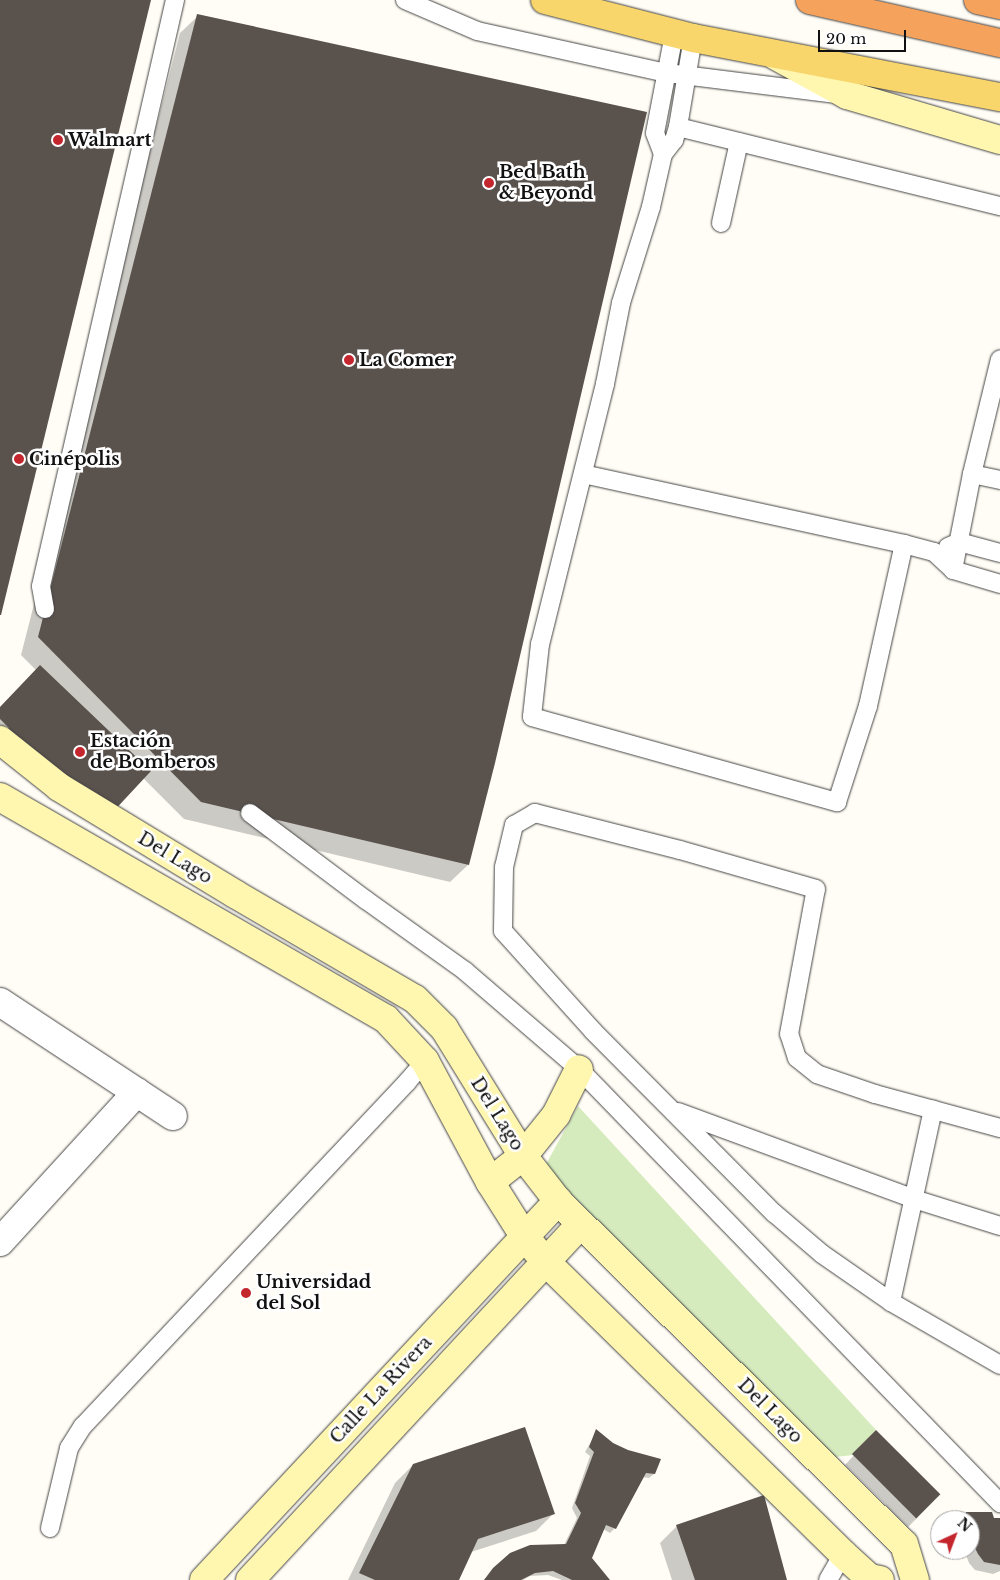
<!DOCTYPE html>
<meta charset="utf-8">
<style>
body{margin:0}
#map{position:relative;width:1000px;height:1580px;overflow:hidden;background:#fffdf5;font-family:"Libre Baskerville",serif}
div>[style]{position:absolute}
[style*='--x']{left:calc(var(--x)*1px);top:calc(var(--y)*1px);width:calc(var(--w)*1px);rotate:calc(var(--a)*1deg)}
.green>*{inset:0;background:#d5ebbd}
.shadow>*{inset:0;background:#0003}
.building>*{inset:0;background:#5a524d;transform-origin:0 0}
.roads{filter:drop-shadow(0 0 1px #444) drop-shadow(0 0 1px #444)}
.lane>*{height:18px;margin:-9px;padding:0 9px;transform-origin:9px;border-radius:9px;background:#fff}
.street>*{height:28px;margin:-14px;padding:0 14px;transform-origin:14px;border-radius:14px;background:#fff}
.secondary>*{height:28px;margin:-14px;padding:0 14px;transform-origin:14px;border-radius:14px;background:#fff6b0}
.primary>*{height:28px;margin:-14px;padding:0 14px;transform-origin:14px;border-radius:14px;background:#f9d66b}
.highway>*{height:28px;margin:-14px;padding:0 14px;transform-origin:14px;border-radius:14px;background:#f5a25d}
.dots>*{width:14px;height:14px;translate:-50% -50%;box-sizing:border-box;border:2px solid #fff;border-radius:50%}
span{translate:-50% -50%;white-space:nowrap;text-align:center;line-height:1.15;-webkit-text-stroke:5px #fff;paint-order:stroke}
.poi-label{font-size:18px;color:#111;font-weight:700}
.left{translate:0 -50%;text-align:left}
.street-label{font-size:18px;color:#111}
.north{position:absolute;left:930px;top:1510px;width:50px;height:50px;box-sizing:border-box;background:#fff;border:1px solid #a0a0a0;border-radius:50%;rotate:43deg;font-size:14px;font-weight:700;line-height:20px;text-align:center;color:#111}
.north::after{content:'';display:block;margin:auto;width:18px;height:22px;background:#c4262e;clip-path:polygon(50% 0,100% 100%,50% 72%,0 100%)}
.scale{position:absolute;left:818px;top:30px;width:88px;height:22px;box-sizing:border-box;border:2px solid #111;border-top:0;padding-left:6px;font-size:15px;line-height:18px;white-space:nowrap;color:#111;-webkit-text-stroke:4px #fff;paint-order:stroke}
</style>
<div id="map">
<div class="green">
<i style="clip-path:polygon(578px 1106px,876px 1430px,853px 1455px,816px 1459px,545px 1166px)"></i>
</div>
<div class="shadow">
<i style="clip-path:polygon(198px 16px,468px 865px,450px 882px,184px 819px,143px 778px,97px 826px,61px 802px,0 752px,0 708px,36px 670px,21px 655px,180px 33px)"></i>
<i style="clip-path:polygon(597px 1431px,654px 1474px,649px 1478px,642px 1477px,615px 1528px,610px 1533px,603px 1529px,591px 1558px,609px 1580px,562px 1580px,548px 1575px,530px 1576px,523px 1580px,484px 1580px,494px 1569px,531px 1546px,564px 1545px,577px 1518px,572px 1508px,590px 1456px,585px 1452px)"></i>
<i style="clip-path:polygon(867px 1441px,917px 1518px,908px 1527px,845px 1465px)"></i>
<i style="clip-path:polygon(413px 1465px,554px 1513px,536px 1531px,471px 1552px,458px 1580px,348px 1580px,395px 1483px)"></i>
<i style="clip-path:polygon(967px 1514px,1000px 1519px,1000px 1571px,993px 1574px,975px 1570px,969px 1563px,966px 1555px,966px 1550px,970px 1550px,970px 1520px,960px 1520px)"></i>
<i style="clip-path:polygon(677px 1526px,786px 1580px,672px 1580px,660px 1543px)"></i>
</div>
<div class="building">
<i style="clip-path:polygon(0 0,151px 0,1px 615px,0 615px)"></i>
<i style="clip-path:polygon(197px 14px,647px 112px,495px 763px,469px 865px,201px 802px,38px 637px)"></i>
<i style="clip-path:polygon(40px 665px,151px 771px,111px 814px,5px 732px,9px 728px,0 719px,0 707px)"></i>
<i style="clip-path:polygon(525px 1427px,555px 1514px,478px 1539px,459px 1580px,375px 1580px,359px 1573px,413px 1464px)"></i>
<i style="clip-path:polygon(596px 1429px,613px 1443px,628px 1450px,661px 1459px,655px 1474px,646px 1473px,616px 1529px,606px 1525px,592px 1558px,610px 1580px,572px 1580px,553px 1571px,535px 1573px,521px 1580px,484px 1580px,493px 1568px,510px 1553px,530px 1545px,566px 1544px,581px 1513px,575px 1503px,594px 1452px,589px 1447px)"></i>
<i style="left:876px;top:1430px;width:91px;height:34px;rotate:45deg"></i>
<i style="clip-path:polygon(764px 1495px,787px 1580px,695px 1580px,676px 1525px)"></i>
<i style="clip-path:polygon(966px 1512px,992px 1512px,994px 1518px,1000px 1518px,1000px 1565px,984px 1562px,978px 1554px,974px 1546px,975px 1536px,970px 1536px,970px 1520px,966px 1520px)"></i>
</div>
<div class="roads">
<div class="lane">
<i style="--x:405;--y:0;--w:78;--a:23.3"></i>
<i style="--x:477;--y:31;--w:195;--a:12.5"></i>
<i style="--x:667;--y:73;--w:169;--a:7.1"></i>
<i style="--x:693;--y:38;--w:90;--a:99.6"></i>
<i style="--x:678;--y:127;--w:14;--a:107"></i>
<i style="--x:674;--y:140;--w:18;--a:128"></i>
<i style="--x:663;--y:154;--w:54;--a:102.8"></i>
<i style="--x:651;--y:207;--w:101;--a:107.4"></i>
<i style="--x:621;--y:303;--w:83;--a:101.2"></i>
<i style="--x:605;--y:384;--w:268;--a:104"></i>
<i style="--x:540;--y:644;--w:73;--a:96.3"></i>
<i style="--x:532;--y:717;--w:317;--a:15.6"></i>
<i style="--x:837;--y:802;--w:101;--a:-72.1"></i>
<i style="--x:868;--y:706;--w:166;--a:-77.5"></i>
<i style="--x:678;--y:127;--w:332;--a:13.8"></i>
<i style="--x:663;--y:154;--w:22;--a:-111"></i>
<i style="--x:655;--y:133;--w:101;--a:-79.1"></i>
<i style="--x:721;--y:223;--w:83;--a:-77.5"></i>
<i style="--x:583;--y:474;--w:329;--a:12.3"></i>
<i style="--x:904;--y:544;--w:31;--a:15"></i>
<i style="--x:934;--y:552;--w:26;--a:43"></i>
<i style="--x:953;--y:570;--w:49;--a:16.6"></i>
<i style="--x:972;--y:474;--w:29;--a:12"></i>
<i style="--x:948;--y:547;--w:12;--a:-24"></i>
<i style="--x:959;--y:542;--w:42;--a:15"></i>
<i style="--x:953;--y:570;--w:98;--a:-78.8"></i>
<i style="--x:972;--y:474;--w:118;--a:-76.3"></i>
<i style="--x:45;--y:609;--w:23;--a:-100"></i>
<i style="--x:41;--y:586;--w:601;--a:-77.12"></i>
<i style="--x:250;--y:813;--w:145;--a:36.9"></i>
<i style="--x:366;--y:900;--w:122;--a:35.6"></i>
<i style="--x:465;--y:971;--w:150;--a:40.7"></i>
<i style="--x:579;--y:1069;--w:605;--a:45.87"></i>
<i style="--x:678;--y:1112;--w:252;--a:20.2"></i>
<i style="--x:914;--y:1199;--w:90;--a:17.4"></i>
<i style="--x:1000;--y:1128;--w:130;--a:-164.8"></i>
<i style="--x:875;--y:1094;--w:61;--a:-161"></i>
<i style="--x:817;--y:1074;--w:26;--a:-141"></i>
<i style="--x:797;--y:1058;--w:25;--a:-108"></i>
<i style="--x:789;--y:1034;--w:147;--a:-79.5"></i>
<i style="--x:816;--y:889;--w:141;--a:-164"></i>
<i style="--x:680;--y:850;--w:150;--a:-165.7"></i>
<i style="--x:535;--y:813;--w:24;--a:150"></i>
<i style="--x:514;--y:825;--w:43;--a:103.4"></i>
<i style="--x:504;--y:867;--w:64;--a:90.9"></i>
<i style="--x:503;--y:931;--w:135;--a:48"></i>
<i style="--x:593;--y:1031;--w:257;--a:45.2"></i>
<i style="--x:774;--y:1213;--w:63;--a:40.5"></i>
<i style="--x:822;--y:1254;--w:84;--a:34.8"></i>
<i style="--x:891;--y:1302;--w:126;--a:30"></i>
<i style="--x:891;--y:1302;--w:197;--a:-77.7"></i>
<i style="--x:50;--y:1528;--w:82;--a:-76.6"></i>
<i style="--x:69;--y:1448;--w:26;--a:-58"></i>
<i style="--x:83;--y:1426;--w:473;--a:-46.7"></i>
<i style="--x:407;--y:1082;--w:28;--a:-49"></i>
<i style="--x:828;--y:1580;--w:30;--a:-60"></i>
</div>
<div class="street">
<i style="--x:0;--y:1002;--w:207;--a:33.4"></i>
<i style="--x:0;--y:1242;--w:203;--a:-47.6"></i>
</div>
<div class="secondary">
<i style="--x:776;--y:56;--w:81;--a:28.8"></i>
<i style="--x:847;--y:95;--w:159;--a:16.4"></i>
<i style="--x:0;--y:740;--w:75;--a:38.5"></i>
<i style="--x:59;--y:787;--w:206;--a:31.3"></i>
<i style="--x:235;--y:894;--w:208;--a:30.3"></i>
<i style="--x:415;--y:999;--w:41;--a:45"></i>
<i style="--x:444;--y:1028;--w:150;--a:58.3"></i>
<i style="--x:523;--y:1156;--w:57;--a:52.1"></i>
<i style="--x:558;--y:1201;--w:487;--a:44.8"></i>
<i style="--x:904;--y:1544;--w:38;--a:73"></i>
<i style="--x:0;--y:797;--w:445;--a:29.9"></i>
<i style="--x:386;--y:1019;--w:57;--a:47.1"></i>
<i style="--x:425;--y:1061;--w:137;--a:61.8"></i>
<i style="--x:490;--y:1182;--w:64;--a:57.8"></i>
<i style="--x:524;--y:1236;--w:34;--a:50"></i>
<i style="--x:546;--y:1262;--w:417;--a:44.5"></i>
<i style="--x:843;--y:1554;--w:36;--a:42"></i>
<i style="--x:870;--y:1578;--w:10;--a:11"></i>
<i style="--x:490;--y:1182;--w:42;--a:-38.2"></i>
<i style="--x:523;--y:1156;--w:53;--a:-51.2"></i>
<i style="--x:556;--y:1115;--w:51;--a:-63.4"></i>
<i style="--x:204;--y:1580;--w:519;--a:-46.95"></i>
<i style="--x:250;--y:1580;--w:486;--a:-47.1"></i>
</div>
<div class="primary">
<i style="--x:545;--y:0;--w:153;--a:14.4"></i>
<i style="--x:693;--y:38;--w:313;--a:10.9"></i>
</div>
<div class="highway">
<i style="--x:810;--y:0;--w:195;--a:12.8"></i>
<i style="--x:978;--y:0;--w:23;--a:13"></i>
</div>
</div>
<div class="dots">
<i style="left:58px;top:140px;background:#c4262e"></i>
<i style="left:489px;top:183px;background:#c4262e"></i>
<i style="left:349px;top:360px;background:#c4262e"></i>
<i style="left:19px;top:459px;background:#c4262e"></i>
<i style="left:80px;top:752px;background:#c4262e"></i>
<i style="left:246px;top:1293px;background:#c4262e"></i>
</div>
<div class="poi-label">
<span class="left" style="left:68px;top:140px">Walmart</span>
<span class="left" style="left:499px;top:183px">Bed Bath<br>&amp; Beyond</span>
<span class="left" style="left:359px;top:360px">La Comer</span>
<span class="left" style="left:29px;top:459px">Cinépolis</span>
<span class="left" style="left:90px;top:752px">Estación<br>de Bomberos</span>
<span class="left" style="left:256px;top:1293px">Universidad<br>del Sol</span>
</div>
<div class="street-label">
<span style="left:175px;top:858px;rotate:31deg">Del Lago</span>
<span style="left:497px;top:1114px;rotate:58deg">Del Lago</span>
<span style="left:381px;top:1390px;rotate:-47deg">Calle La Rivera</span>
<span style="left:770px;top:1411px;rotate:45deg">Del Lago</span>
</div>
<div class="north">N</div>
<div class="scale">20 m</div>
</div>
